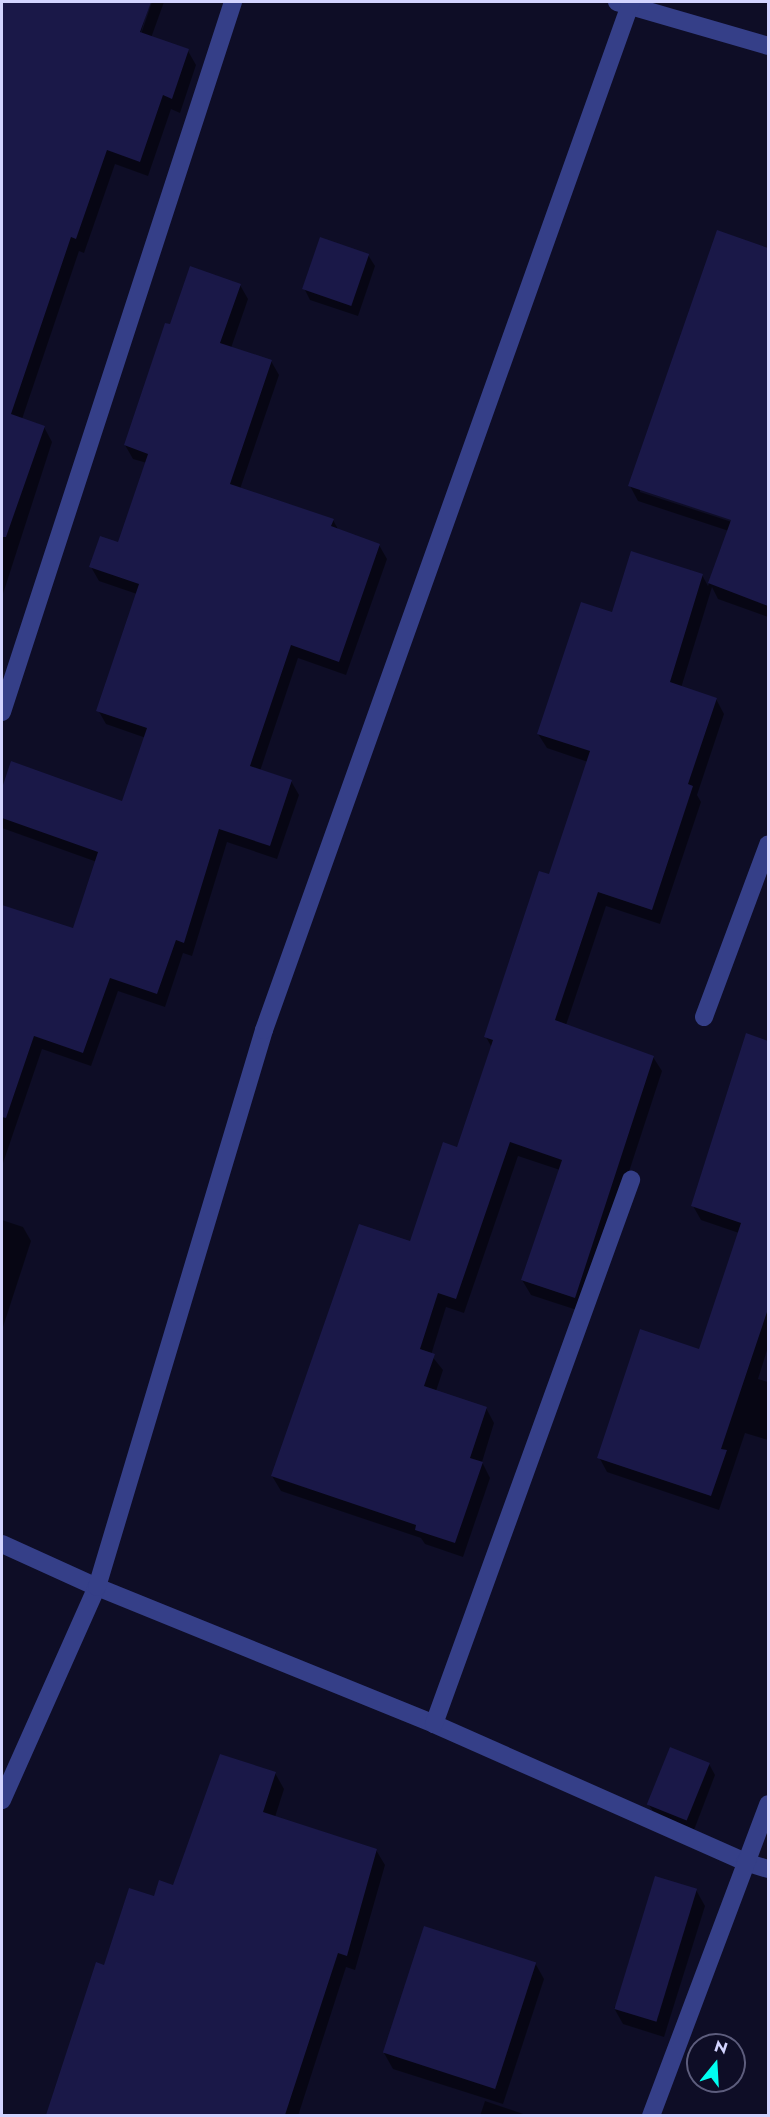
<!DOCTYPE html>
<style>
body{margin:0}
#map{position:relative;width:770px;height:2117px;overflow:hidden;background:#0e0d26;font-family:Jost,sans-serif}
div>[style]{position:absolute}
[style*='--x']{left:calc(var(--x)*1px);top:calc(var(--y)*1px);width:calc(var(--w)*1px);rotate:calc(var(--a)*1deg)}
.shadow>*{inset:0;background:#0007}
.building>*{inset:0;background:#1a1848;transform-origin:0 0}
.minor>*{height:18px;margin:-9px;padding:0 9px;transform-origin:9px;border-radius:9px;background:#353f88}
span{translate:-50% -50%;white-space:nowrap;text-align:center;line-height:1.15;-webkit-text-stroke:5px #0e0d26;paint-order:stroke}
.frame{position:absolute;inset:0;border:3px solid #d3d4ff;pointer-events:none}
.north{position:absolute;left:686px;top:2033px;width:60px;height:60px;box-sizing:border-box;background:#0e0d26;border:2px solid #5d5d7d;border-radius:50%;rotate:18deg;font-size:16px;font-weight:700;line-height:24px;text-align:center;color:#d3d4ff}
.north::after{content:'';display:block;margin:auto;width:21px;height:27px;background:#00fef0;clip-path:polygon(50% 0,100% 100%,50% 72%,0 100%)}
</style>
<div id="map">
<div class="shadow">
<i style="clip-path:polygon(2px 2px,149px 2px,139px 40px,152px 2px,164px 2px,151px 38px,188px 51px,196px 65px,180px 113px,171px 109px,148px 176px,115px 164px,84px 253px,79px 251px,22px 419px,44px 427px,52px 442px,2px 597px)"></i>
<i style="clip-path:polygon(evenodd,765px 248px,768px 254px,768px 617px,718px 599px,712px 587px,681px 688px,716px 699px,724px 714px,697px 795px,701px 802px,660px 924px,606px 906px,566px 1025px,653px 1057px,662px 1071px,583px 1312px,531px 1295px,522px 1280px,560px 1170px,518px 1156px,464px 1313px,446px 1307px,431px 1355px,443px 1370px,436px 1391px,486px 1408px,494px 1423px,482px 1462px,490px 1478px,463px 1557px,425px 1544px,421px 1538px,281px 1491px,272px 1476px,411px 1243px,458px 1149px,492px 1048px,486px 1037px,550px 876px,588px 762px,547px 748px,538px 734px,613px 614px,702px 575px,708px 586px,729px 531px,638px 501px,630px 486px,765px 248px,640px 489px,739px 521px,738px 524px,640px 492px,640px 489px)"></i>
<i style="clip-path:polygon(368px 255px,375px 266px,358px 316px,310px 300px,304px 288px)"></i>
<i style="clip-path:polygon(240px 285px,248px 299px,231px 348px,271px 361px,279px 375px,240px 489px,333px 520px,339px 531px,379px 545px,387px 559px,346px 675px,298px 658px,260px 771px,291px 781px,299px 795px,277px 859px,227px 842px,192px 956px,183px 953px,165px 1007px,118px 991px,91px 1066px,42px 1049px,2px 1166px,2px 906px,74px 930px,97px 862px,2px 828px,2px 792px,12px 763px,123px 803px,146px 738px,106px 724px,98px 710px,137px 594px,99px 581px,91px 567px,119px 544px,147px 463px,133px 459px,125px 445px,170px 326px)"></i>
<i style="clip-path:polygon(747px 1035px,768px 1042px,768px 1347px,758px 1379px,768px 1382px,768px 1440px,745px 1433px,719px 1510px,607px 1472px,599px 1457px,700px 1351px,739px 1233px,701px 1220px,693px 1206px)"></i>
<i style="clip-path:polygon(2px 1220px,23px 1227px,31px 1241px,2px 1330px)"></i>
<i style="clip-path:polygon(709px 1764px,715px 1775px,694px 1830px,656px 1816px,649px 1805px)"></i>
<i style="clip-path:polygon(275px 1773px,284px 1789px,275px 1817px,376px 1850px,385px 1865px,355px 1970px,346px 1967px,298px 2116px,155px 2116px,115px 2102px,111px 2116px,47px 2116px,97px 1964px,105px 1967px,155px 1898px,174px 1887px)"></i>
<i style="clip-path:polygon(696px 1890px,705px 1906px,664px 2037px,623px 2024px,614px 2008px)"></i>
<i style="clip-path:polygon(535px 1963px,544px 1979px,503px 2104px,393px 2069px,384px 2053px)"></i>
<i style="clip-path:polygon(485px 2101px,529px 2116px,480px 2116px)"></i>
</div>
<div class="building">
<i style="clip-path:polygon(2px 2px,151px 2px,140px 32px,189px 49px,172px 99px,163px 95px,140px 162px,107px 150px,76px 239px,71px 237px,11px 414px,45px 426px,6px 537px,2px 537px)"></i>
<i style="clip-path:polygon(717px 230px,768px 248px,768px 606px,708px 583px,731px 520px,628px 486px)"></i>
<i style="left:320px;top:237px;width:52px;height:55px;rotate:19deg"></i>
<i style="clip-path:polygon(190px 266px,241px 284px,220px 343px,272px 360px,230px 484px,334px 519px,331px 526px,380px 544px,339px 662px,291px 645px,250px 766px,292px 780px,270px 846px,219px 829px,184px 943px,176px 940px,157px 994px,110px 978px,83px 1053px,34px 1036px,6px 1118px,2px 1117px,2px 905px,73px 928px,98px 852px,2px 818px,2px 788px,11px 761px,122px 801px,147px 728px,96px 711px,139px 584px,89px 567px,100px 536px,118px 542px,148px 454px,124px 445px,165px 323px,170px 324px)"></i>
<i style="clip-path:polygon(631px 551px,703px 574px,670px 682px,717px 698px,688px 784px,693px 786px,652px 910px,598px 892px,555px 1020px,654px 1056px,575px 1298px,521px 1280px,562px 1160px,510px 1142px,456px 1299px,438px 1293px,420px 1349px,435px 1354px,424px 1386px,487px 1407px,470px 1458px,483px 1462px,455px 1543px,415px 1530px,416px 1525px,271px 1476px,359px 1224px,410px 1241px,443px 1142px,457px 1147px,493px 1040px,484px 1037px,539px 871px,549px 874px,590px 751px,537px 734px,581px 602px,612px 612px)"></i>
<i style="clip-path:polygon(746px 1033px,768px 1041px,768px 1309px,721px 1449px,727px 1450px,711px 1496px,597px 1458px,640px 1329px,699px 1349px,741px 1223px,691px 1206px)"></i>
<i style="left:670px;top:1747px;width:43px;height:62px;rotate:22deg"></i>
<i style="clip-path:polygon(220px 1754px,276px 1772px,263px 1812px,377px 1849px,347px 1956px,338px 1953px,285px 2115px,46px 2115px,96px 1962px,104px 1965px,129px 1888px,154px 1896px,159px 1880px,173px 1885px)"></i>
<i style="left:655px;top:1876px;width:44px;height:139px;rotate:17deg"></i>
<i style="left:424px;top:1926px;width:118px;height:133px;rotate:18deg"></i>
</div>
<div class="minor">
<i style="--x:617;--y:2;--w:157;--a:16.2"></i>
<i style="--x:2;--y:712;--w:747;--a:-71.98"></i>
<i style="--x:704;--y:1017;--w:184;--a:-69.6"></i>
<i style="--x:2;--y:1544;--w:104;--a:24.4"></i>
<i style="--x:97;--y:1587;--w:364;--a:22.1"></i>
<i style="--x:434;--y:1724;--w:340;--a:23.9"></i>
<i style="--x:745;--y:1862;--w:24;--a:17"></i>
<i style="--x:434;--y:1724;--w:579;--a:-70.09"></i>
<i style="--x:2;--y:1800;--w:233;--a:-66"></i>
<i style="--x:97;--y:1587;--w:581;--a:-73.31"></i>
<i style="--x:264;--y:1030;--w:1092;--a:-70.35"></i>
<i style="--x:651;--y:2116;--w:333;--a:-69.4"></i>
</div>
<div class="frame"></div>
<div class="north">N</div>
</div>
